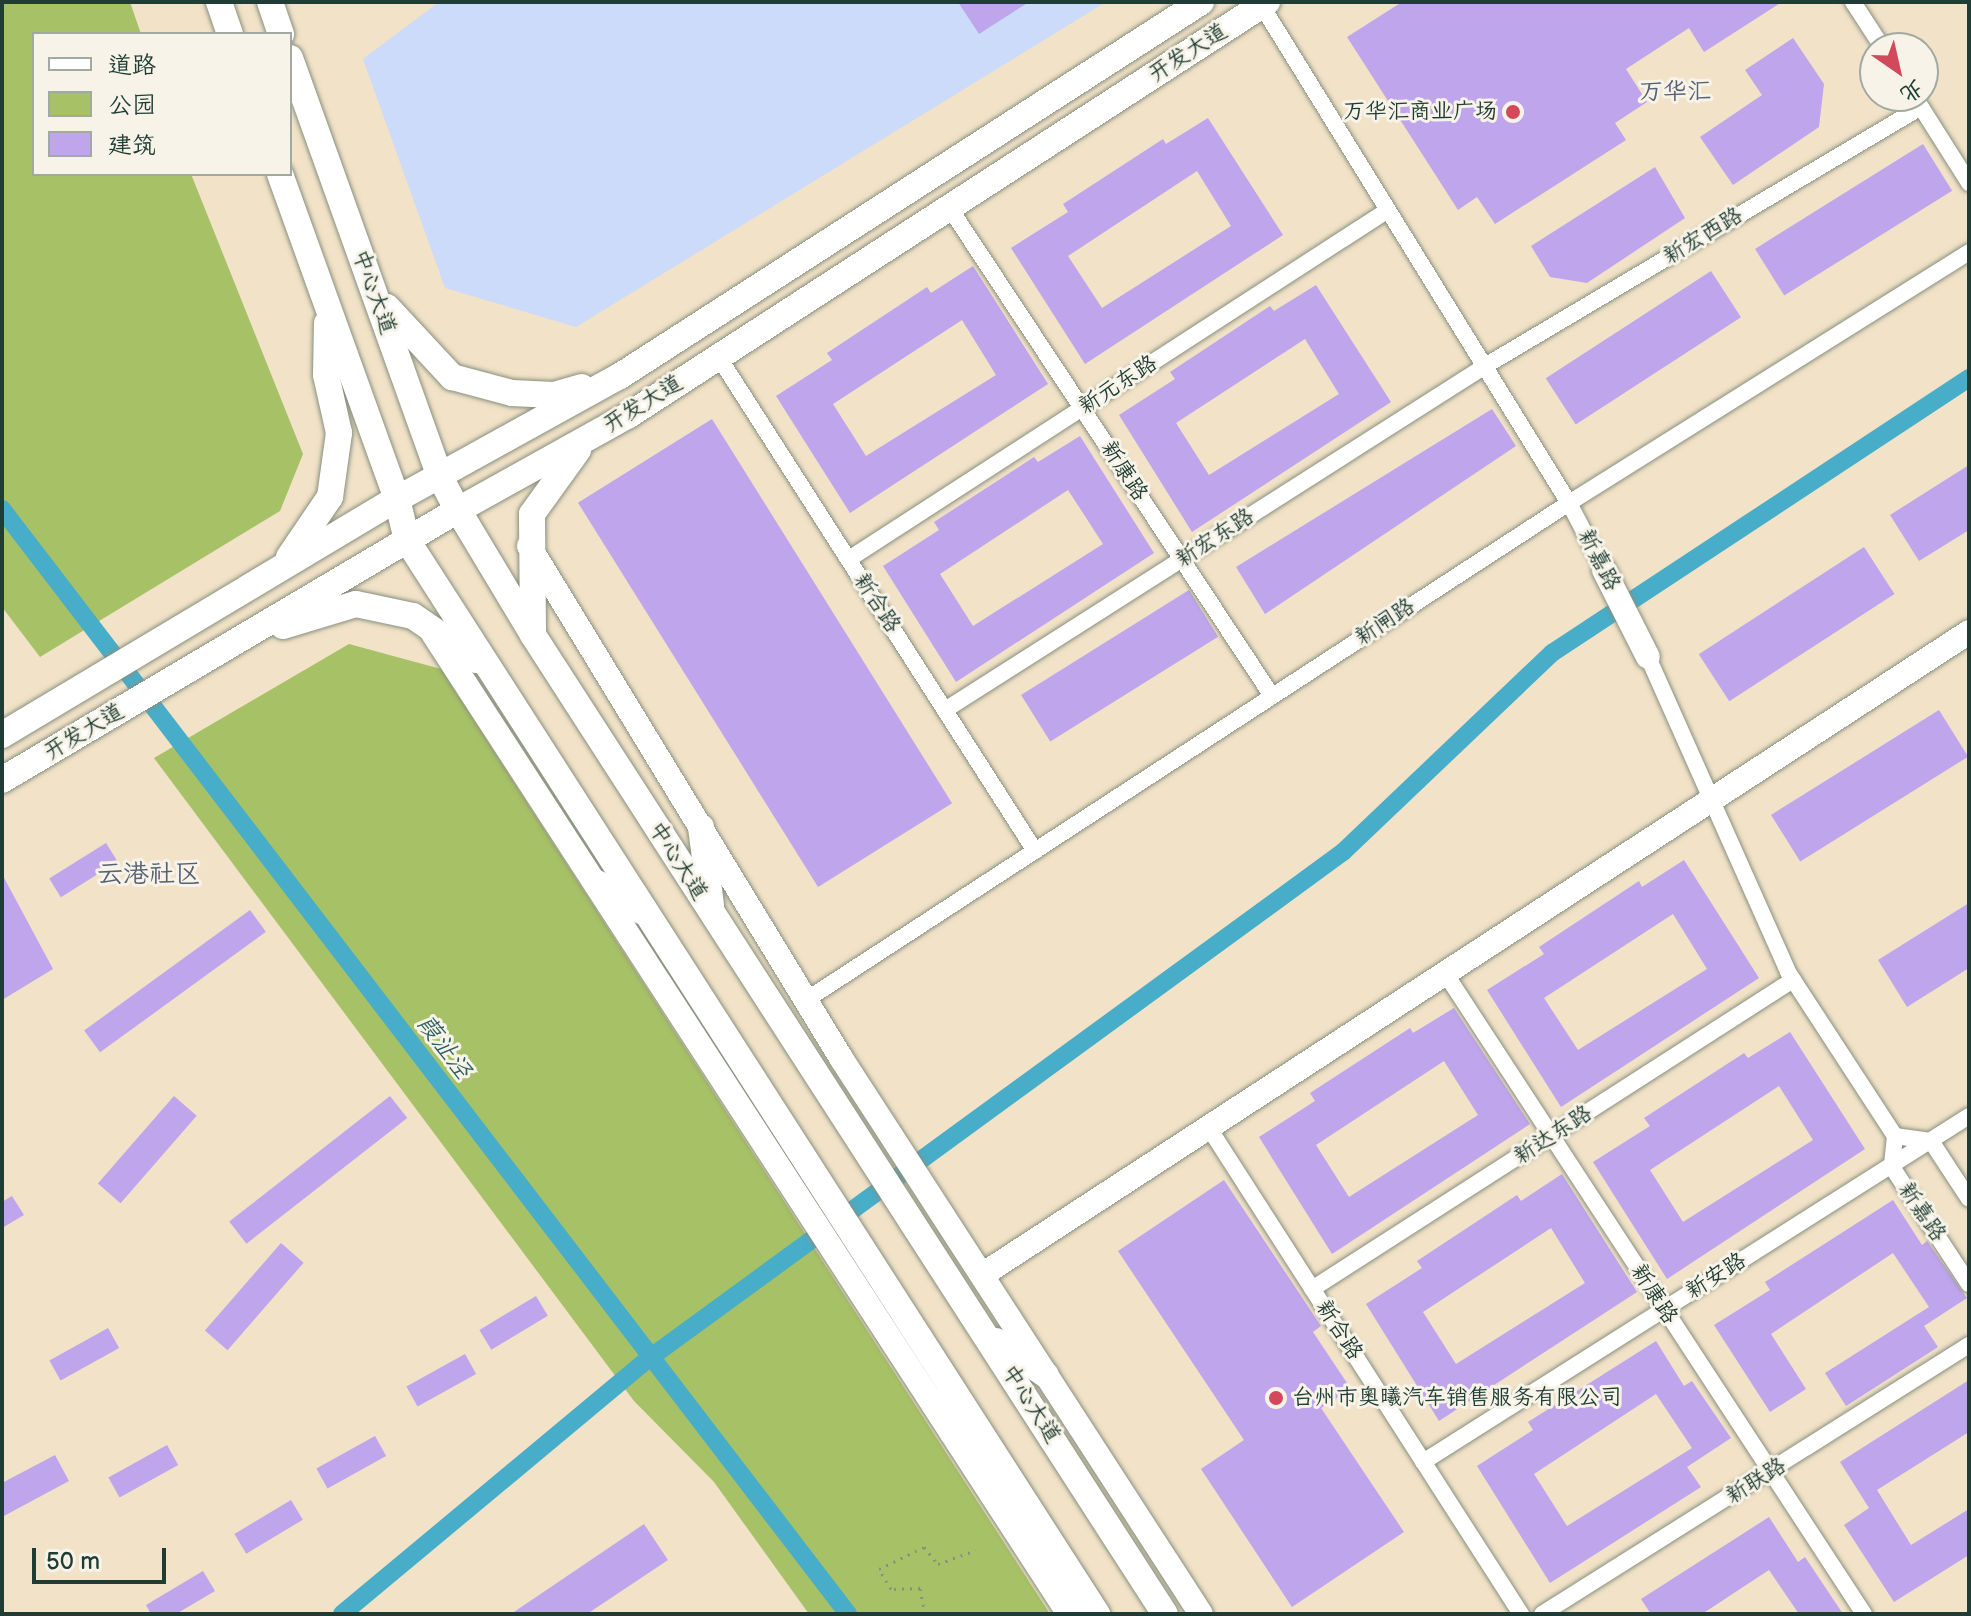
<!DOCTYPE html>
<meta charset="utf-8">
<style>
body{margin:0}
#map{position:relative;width:1971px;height:1616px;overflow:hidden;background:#f1e2c8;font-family:"Balsamiq Sans","LXGW WenKai TC",sans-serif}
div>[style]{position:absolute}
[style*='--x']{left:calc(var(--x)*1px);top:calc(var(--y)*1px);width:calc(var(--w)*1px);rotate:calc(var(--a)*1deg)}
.built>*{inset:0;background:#ccdbf9}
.green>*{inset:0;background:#a7c167}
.canal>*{height:18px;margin:-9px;padding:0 9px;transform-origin:9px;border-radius:9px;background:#48adc8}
.building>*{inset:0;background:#bea5ec;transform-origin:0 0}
.path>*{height:3px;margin-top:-1.5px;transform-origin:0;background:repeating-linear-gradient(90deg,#88907e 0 2px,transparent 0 8px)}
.roads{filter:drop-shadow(0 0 2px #88907e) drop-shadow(0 0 2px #88907e)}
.street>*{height:16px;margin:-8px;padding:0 8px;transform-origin:8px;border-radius:8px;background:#fff}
.secondary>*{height:24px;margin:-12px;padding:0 12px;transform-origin:12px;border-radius:12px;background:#fff}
.primary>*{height:26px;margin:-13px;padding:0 13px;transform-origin:13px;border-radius:13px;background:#fff}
.dots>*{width:22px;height:22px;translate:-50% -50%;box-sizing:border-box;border:4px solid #f7f3e8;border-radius:50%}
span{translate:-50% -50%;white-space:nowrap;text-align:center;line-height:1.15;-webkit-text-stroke:6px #f7f3e8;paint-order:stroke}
.street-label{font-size:22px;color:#1f3d34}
.poi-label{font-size:22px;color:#1f3d34}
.right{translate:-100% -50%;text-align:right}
.left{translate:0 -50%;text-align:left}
.neighbourhood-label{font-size:24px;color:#576174}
.water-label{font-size:24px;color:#2b5f60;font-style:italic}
.quarter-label{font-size:26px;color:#576174}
.frame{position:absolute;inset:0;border:4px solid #1f3d34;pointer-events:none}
.legend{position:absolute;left:32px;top:32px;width:260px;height:144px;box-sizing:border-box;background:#f7f3e8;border:2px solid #a1aaa0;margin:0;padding:10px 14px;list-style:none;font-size:24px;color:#1f3d34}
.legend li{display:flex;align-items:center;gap:16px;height:40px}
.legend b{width:40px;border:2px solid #a1aaa0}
.north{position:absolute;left:1859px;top:32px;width:80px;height:80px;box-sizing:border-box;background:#f7f3e8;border:2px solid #a1aaa0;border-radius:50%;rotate:146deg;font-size:22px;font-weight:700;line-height:32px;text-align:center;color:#1f3d34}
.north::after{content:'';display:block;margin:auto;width:28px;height:36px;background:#d1495b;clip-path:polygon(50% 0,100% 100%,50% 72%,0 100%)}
.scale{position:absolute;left:32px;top:1548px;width:134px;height:36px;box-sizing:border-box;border:4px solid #1f3d34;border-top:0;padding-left:10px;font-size:24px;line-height:28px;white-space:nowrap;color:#1f3d34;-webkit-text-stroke:6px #f7f3e8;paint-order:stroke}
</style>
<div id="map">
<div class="built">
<i style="clip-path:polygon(439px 2px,1106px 2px,576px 327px,445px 288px,363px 59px)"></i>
</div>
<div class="green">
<i style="clip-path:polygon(2px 2px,130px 2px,141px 34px,34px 34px,34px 174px,191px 174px,303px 454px,280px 511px,40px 657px,2px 607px)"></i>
<i style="clip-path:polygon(349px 644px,441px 669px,1050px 1614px,809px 1614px,714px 1482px,634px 1401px,154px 758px)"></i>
</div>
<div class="canal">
<i style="--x:2;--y:509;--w:1392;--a:52.56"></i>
<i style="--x:342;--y:1614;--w:402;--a:-39.8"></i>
<i style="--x:651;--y:1357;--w:857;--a:-36.12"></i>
<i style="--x:1343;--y:852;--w:289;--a:-43.6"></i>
<i style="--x:1552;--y:653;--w:500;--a:-33.4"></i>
</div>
<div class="building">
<i style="clip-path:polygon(958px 2px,1029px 2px,979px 34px)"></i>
<i style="clip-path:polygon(1402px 2px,1782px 2px,1704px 52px,1689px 28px,1626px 69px,1647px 102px,1615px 123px,1626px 140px,1495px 224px,1477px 197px,1458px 210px,1347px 37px)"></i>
<i style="clip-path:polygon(1793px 38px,1824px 84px,1819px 127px,1733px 185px,1700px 137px,1762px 95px,1745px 70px)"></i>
<i style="clip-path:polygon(evenodd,1208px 118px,1283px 235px,1085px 364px,1011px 248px,1068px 212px,1063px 204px,1163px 139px,1166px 144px,1208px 118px,1197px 171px,1231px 226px,1102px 308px,1068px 256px,1197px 171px)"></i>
<i style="left:1923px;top:144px;width:55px;height:198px;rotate:58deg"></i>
<i style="clip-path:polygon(1655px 167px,1685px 218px,1587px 283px,1550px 277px,1531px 246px)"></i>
<i style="clip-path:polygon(evenodd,973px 266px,1048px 384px,850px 513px,776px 396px,832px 360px,827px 353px,927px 287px,931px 293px,973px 266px,962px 320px,996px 375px,866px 456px,833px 404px,962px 320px)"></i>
<i style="left:1711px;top:271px;width:55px;height:197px;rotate:57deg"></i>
<i style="clip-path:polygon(evenodd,1316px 285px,1391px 402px,1192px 532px,1119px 415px,1175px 379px,1170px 372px,1270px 306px,1274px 311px,1316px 285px,1305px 339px,1339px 394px,1209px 475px,1176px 423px,1305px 339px)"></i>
<i style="clip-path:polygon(1492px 409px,1516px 446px,1265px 614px,1236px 567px)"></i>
<i style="left:712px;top:419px;width:453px;height:158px;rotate:58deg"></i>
<i style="clip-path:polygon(evenodd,1080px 436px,1154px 553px,956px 682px,883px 566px,939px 530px,934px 522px,1034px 457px,1038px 462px,1080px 436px,1068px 490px,1103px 544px,973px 626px,940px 574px,1068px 490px)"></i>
<i style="clip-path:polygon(1969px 465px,1969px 530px,1919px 561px,1890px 515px)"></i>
<i style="left:1864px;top:547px;width:56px;height:197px;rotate:57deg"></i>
<i style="left:1189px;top:590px;width:55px;height:198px;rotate:58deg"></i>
<i style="left:1939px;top:710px;width:55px;height:198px;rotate:58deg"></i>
<i style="left:106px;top:843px;width:22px;height:67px;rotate:58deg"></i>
<i style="clip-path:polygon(evenodd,1684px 860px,1759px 978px,1561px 1107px,1487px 990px,1544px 954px,1539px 947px,1639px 881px,1642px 887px,1684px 860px,1673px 914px,1707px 969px,1578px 1050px,1544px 998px,1673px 914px)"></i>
<i style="clip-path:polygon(2px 874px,53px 969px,2px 1000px)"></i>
<i style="clip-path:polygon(1969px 903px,1969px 968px,1907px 1007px,1878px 960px)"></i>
<i style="left:250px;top:910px;width:27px;height:205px;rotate:54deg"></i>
<i style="clip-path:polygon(evenodd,1454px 1008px,1530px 1124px,1332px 1254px,1259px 1137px,1315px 1101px,1310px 1093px,1410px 1028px,1413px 1033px,1454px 1008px,1444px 1061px,1478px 1115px,1349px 1197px,1316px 1145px,1444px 1061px)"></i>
<i style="clip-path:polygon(evenodd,1790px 1032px,1865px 1149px,1667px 1279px,1593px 1162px,1650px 1126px,1644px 1118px,1744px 1053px,1748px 1058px,1790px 1032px,1779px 1086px,1813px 1140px,1683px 1222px,1650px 1170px,1779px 1086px)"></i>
<i style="left:174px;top:1096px;width:30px;height:116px;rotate:41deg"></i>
<i style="left:390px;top:1096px;width:28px;height:204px;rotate:52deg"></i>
<i style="clip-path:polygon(evenodd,1562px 1174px,1637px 1292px,1439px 1421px,1366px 1304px,1422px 1268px,1417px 1261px,1517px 1195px,1521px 1201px,1562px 1174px,1551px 1228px,1585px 1283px,1456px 1364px,1423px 1312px,1551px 1228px)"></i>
<i style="clip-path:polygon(1224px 1180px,1321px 1326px,1313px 1332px,1351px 1389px,1321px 1408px,1404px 1532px,1292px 1607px,1201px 1469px,1244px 1440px,1118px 1251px)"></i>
<i style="clip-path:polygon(12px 1196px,24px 1215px,2px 1228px,2px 1202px)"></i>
<i style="clip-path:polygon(1893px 1200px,1922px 1245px,1927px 1241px,1967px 1298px,1924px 1326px,1938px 1347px,1846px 1406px,1825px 1373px,1929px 1307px,1893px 1253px,1771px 1334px,1806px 1389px,1770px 1412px,1714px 1325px,1770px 1290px,1765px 1282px)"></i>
<i style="left:281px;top:1243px;width:30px;height:116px;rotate:41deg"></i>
<i style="left:536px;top:1296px;width:23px;height:66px;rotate:59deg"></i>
<i style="left:108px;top:1328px;width:23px;height:67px;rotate:61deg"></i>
<i style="clip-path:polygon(evenodd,1656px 1341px,1684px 1386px,1692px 1381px,1731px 1438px,1687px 1467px,1701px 1487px,1550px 1583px,1477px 1466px,1533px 1430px,1528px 1422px,1656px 1341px,1656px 1394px,1692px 1448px,1567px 1526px,1534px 1474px,1656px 1394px)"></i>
<i style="left:465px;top:1354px;width:23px;height:67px;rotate:61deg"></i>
<i style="clip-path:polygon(1969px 1380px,1969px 1432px,1877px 1490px,1911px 1545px,1969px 1509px,1969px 1555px,1894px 1602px,1844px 1525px,1869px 1508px,1840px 1462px)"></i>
<i style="left:375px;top:1436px;width:23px;height:67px;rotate:61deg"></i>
<i style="left:167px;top:1445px;width:23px;height:67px;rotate:61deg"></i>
<i style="clip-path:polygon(55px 1455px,69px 1481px,2px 1517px,2px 1483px)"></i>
<i style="left:291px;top:1500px;width:23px;height:66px;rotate:59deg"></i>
<i style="clip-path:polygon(1769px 1517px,1798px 1562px,1805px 1557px,1843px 1614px,1799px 1614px,1769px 1570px,1702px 1614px,1651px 1614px,1641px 1599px)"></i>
<i style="clip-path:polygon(644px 1524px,668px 1560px,587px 1614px,511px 1614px)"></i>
<i style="clip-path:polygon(203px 1571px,215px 1591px,176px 1614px,151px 1614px,146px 1605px)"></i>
</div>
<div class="path">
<i style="--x:925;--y:1614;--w:26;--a:-101"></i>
<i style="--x:920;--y:1588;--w:29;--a:178"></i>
<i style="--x:891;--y:1589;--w:23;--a:-121"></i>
<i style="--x:879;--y:1569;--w:50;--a:-26.1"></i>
<i style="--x:924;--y:1547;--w:22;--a:51"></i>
<i style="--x:938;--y:1564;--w:40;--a:-20.2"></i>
</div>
<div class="roads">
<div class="street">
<i style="--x:1853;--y:2;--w:55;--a:56.9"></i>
<i style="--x:1262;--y:6;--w:584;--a:58.3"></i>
<i style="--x:1569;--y:503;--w:76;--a:62.4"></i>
<i style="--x:1914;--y:96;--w:103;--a:57.7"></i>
<i style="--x:949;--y:207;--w:586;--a:56.55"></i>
<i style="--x:718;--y:356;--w:588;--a:57.36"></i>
<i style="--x:849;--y:559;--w:642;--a:-32.92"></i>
<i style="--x:1648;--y:657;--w:345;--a:66"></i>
<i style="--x:1788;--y:972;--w:196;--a:56.9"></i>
<i style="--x:1895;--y:1136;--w:31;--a:96"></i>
<i style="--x:1892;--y:1167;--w:140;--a:56.7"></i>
<i style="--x:945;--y:710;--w:640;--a:-32.5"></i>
<i style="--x:1485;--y:366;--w:507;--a:-30.71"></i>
<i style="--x:1445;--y:973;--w:766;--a:56.83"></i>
<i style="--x:806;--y:1000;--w:911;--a:-33.08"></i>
<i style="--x:1569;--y:503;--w:472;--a:-32.1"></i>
<i style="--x:1209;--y:1128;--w:578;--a:57.3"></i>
<i style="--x:1895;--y:1136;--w:36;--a:8"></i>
<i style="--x:1931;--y:1141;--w:69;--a:56.8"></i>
<i style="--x:1312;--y:1289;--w:572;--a:-32.72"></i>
<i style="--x:1423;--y:1462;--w:646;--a:-32.36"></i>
<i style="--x:1542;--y:1614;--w:505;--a:-32.21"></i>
</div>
<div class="secondary">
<i style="--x:529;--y:546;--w:600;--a:58.64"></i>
<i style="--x:841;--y:1058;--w:662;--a:57.08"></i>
<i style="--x:1604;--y:570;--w:97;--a:63.2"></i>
<i style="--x:430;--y:629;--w:1174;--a:57.03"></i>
<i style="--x:982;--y:1275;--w:1178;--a:-33.08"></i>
</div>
<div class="primary">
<i style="--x:219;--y:2;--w:34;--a:71"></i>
<i style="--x:270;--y:2;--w:34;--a:71"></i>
<i style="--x:290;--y:58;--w:443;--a:70.3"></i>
<i style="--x:439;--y:475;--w:40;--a:62"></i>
<i style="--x:458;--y:510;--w:146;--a:59"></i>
<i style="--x:533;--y:635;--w:1165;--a:57.16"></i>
<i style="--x:280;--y:174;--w:345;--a:70.2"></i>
<i style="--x:397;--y:499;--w:42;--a:76.3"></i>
<i style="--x:407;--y:540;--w:1277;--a:57.28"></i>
<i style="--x:387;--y:307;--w:96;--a:47.1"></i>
<i style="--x:452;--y:377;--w:62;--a:14.9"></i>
<i style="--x:512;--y:393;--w:42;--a:2.7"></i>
<i style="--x:554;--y:395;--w:29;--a:-16"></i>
<i style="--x:289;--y:557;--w:73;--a:-55.7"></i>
<i style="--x:330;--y:497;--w:65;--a:-82"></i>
<i style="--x:339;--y:433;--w:59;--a:-102.6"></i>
<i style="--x:326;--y:375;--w:52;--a:-88.9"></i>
<i style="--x:283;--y:626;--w:76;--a:-16.8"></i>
<i style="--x:356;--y:604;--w:58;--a:11.9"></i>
<i style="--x:413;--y:616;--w:78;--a:34.5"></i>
<i style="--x:533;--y:631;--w:117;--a:-90.5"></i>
<i style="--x:532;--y:514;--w:79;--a:-54.3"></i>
<i style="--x:2;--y:735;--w:460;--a:-30.9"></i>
<i style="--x:397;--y:499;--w:255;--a:-28.9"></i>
<i style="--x:620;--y:376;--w:691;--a:-32.77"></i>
<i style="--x:2;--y:780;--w:530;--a:-30.63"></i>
<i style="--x:458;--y:510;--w:196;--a:-29.1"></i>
<i style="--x:629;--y:415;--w:760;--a:-32.92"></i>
<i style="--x:701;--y:827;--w:79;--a:82.7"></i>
<i style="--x:597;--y:883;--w:52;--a:32.5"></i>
<i style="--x:996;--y:1341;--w:60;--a:34.2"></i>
<i style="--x:950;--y:1386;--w:46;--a:87.5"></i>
</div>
</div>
<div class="dots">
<i style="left:1513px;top:112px;background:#d1495b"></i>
<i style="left:1276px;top:1398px;background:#d1495b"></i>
</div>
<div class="street-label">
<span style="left:1188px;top:53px;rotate:-33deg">开发大道</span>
<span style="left:1703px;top:236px;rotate:-31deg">新宏西路</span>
<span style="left:374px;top:292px;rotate:70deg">中心大道</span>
<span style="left:1118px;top:385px;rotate:-33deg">新元东路</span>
<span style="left:643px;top:404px;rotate:-32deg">开发大道</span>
<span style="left:1124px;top:471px;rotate:57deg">新康路</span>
<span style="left:1215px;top:538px;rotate:-33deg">新宏东路</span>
<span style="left:1599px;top:560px;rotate:63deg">新嘉路</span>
<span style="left:877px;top:603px;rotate:57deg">新合路</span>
<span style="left:1385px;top:622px;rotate:-33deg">新闸路</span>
<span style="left:84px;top:732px;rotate:-31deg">开发大道</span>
<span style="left:678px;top:861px;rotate:57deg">中心大道</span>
<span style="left:1553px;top:1135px;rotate:-33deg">新达东路</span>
<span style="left:1922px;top:1212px;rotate:56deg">新嘉路</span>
<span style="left:1716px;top:1276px;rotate:-32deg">新安路</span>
<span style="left:1654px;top:1294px;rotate:57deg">新康路</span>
<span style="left:1339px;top:1330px;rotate:57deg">新合路</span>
<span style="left:1031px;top:1404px;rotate:57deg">中心大道</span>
<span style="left:1756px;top:1481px;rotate:-32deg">新联路</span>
</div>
<div class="poi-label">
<span class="right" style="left:1497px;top:112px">万华汇商业广场</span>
<span class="left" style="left:1292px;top:1398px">台州市奥曦汽车销售服务有限公司</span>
</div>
<div class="neighbourhood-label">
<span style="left:1675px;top:92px">万华汇</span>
</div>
<div class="water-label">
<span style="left:444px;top:1047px;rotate:53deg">葭沚泾</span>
</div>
<div class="quarter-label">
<span style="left:149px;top:875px">云港社区</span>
</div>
<div class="frame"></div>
<ul class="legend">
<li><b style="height:10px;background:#fff"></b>道路</li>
<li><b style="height:22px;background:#a7c167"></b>公园</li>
<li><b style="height:22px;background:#bea5ec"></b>建筑</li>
</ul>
<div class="north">北</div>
<div class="scale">50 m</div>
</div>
